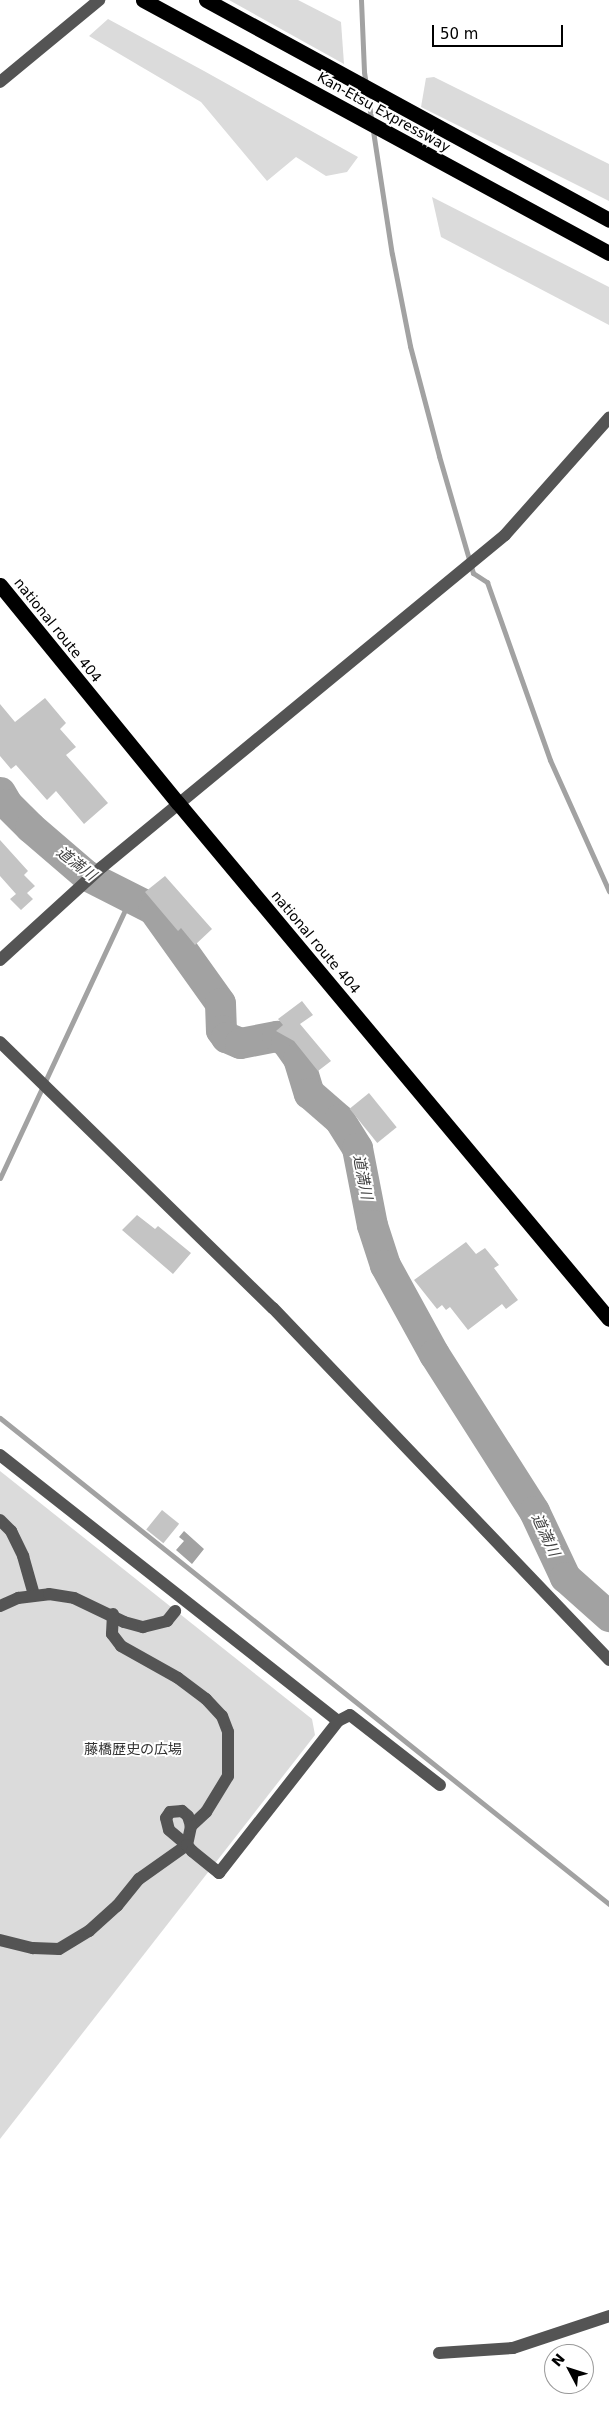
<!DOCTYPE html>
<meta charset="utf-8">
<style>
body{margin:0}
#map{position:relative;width:609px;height:2409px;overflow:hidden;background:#fff;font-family:"DejaVu Sans","Noto Sans JP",sans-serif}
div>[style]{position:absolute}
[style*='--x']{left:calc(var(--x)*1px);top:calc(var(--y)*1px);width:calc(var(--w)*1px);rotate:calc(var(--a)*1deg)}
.green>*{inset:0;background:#dbdbdb}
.water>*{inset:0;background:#a2a2a2}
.stream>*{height:5px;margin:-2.5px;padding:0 2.5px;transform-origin:2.5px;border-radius:2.5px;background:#a2a2a2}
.river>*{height:31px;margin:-15.5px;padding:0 15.5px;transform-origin:15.5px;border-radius:15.5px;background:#a2a2a2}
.building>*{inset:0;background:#c4c4c4;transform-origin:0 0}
.minor>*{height:12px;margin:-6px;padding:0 6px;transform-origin:6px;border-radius:6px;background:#545454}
.highway>*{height:15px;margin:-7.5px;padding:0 7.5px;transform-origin:7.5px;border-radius:7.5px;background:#000}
span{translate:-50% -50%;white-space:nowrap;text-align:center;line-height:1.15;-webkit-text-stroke:4px #fff;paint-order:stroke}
.street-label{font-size:14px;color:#000}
.park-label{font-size:14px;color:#323232}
.water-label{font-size:15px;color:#434343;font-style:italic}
.north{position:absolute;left:544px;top:2344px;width:50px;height:50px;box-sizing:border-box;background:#fff;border:1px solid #999;border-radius:50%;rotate:310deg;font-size:14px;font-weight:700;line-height:20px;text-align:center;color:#000}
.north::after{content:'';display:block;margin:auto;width:18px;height:22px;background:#000;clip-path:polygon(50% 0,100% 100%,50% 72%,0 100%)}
.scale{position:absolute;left:432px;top:25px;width:131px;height:22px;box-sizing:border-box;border:2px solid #000;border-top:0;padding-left:6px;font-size:15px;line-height:18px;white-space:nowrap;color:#000;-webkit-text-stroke:4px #fff;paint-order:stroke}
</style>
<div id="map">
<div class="green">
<i style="clip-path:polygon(229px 0,298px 0,341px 22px,344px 64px)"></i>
<i style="clip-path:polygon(108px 19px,204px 71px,358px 157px,347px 172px,326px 176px,296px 157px,267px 181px,201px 102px,89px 36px)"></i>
<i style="clip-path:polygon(434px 77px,609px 164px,609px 201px,421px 107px,426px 78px)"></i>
<i style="clip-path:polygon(432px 197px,609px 287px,609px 325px,441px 237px)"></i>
<i style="clip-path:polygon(0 1471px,312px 1719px,315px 1735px,0 2139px)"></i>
</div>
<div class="water">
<i style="clip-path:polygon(184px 1531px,204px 1549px,192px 1564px,176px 1550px,184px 1541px,179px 1537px)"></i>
</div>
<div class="stream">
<i style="--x:361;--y:0;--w:72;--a:87.6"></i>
<i style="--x:364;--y:72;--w:184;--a:81.3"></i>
<i style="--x:392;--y:254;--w:94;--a:78.9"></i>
<i style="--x:410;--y:346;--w:114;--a:75.2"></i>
<i style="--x:439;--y:456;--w:122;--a:73.8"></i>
<i style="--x:473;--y:573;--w:17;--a:33"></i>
<i style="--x:487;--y:582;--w:189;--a:70.5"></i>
<i style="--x:550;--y:760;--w:144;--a:65.8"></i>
<i style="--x:0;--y:1178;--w:310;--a:-65"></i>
<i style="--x:0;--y:1418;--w:779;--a:38.59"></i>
</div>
<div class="river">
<i style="--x:0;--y:792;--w:14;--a:60"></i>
<i style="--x:7;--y:804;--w:33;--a:45"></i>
<i style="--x:30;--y:827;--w:74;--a:40.6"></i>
<i style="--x:86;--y:875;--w:75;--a:26.9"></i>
<i style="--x:153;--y:909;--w:115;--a:54.5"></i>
<i style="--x:220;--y:1003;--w:27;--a:88"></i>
<i style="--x:221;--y:1030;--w:9;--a:54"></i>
<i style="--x:226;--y:1037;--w:15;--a:23"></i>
<i style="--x:240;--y:1043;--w:38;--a:-11"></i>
<i style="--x:277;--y:1036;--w:10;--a:29"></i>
<i style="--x:286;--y:1041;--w:21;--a:55"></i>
<i style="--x:298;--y:1058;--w:37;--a:73"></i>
<i style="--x:309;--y:1093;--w:40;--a:41"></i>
<i style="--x:339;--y:1119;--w:34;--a:58"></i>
<i style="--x:357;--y:1148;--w:78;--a:79"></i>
<i style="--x:372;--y:1225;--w:42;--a:72"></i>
<i style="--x:385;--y:1265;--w:102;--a:61.2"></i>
<i style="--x:434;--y:1354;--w:186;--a:57.5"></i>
<i style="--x:534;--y:1511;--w:73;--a:64.8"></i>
<i style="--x:565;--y:1577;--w:59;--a:41.6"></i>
</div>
<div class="building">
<i style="clip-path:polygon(45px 698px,66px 723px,60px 729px,76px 747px,66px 755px,108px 803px,84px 824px,56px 791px,47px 800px,16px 765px,11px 769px,0 756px,0 704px,15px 722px)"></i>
<i style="clip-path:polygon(0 840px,28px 871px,24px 875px,35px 886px,27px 893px,33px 899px,21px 910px,10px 899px,16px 894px,0 876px)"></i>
<i style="clip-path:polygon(165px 876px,212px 929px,195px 945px,181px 928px,178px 931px,145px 892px)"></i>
<i style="clip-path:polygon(302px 1001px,313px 1015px,300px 1024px,331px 1061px,318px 1071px,294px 1041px,276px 1031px,283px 1025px,278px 1019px)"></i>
<i style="left:369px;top:1093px;width:44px;height:25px;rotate:51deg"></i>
<i style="clip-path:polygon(137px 1215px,155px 1229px,158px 1226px,191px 1253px,173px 1274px,122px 1230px)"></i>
<i style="clip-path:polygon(466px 1242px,476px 1254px,485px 1248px,499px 1265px,494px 1268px,518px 1300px,506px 1309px,502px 1304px,468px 1330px,450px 1307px,446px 1310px,442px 1305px,437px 1309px,414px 1280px)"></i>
<i style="left:162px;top:1510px;width:22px;height:25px;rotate:39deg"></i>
</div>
<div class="minor">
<i style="--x:0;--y:82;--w:129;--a:-39.6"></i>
<i style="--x:0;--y:960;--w:138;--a:-42.4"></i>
<i style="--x:102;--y:867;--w:522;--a:-39.48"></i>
<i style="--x:505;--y:535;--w:157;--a:-48.4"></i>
<i style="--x:0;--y:1042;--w:381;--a:44.3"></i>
<i style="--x:273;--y:1308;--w:487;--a:46.3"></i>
<i style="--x:0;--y:1455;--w:430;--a:38.2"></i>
<i style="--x:338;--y:1721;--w:13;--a:-27"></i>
<i style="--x:350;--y:1715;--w:114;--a:37.9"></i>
<i style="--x:0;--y:1520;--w:16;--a:45"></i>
<i style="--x:11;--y:1531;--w:28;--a:64"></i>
<i style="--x:23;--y:1556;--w:41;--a:74.2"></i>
<i style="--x:0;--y:1606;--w:20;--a:-24"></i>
<i style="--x:18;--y:1598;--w:31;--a:-7"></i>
<i style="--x:49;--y:1594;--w:25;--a:9"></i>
<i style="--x:74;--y:1598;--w:55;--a:25.6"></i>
<i style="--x:124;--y:1622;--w:20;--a:15"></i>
<i style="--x:143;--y:1627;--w:25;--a:-14"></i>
<i style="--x:167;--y:1621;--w:13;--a:-51"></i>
<i style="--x:113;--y:1614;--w:20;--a:93"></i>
<i style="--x:112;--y:1634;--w:15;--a:53"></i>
<i style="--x:121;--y:1646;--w:65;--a:29.3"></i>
<i style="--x:178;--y:1678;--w:35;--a:37"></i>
<i style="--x:206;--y:1699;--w:23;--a:47"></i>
<i style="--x:222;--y:1716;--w:17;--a:69"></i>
<i style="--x:228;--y:1732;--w:44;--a:90"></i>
<i style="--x:228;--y:1776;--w:42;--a:121.4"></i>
<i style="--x:206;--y:1812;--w:21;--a:137"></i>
<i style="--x:0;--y:1940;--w:34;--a:14"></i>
<i style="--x:33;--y:1948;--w:26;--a:2"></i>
<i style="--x:59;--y:1949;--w:35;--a:-31"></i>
<i style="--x:89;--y:1931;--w:38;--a:-42"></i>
<i style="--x:117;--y:1906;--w:35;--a:-51"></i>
<i style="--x:139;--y:1879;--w:59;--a:-35.3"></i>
<i style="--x:187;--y:1845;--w:19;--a:-78"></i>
<i style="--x:191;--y:1826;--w:10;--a:-107"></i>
<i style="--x:188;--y:1816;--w:8;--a:-140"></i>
<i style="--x:182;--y:1811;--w:12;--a:175"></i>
<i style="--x:170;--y:1812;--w:7;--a:124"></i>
<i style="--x:166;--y:1818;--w:12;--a:76"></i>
<i style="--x:169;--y:1830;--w:23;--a:40"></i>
<i style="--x:187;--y:1845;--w:8;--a:50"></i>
<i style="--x:192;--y:1851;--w:35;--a:39"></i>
<i style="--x:219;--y:1873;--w:193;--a:-51.9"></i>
<i style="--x:439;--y:2353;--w:74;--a:-3.9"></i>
<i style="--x:513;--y:2348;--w:101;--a:-18.4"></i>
</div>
<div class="highway">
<i style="--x:143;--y:0;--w:530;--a:28.5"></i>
<i style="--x:206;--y:0;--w:459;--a:28.6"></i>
<i style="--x:0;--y:585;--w:281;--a:50.8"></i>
<i style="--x:178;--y:803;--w:672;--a:50.13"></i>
</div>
<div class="street-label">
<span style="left:384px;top:112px;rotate:29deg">Kan-Etsu Expressway</span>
<span style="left:58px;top:630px;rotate:51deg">national route 404</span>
<span style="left:316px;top:942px;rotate:50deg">national route 404</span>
</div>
<div class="park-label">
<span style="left:133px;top:1749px">藤橋歴史の広場</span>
</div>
<div class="water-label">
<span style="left:76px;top:864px;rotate:37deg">道満川</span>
<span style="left:362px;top:1177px;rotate:79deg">道満川</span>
<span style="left:545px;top:1535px;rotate:65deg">道満川</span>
</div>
<div class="north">N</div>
<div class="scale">50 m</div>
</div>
